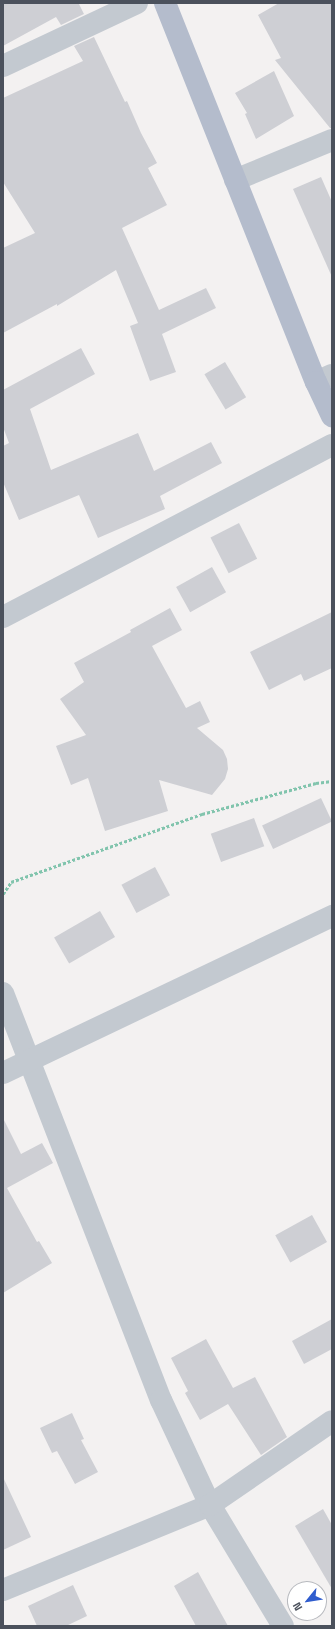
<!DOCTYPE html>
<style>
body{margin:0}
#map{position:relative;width:335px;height:1629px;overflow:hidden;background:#f3f1f1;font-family:"Space Grotesk",sans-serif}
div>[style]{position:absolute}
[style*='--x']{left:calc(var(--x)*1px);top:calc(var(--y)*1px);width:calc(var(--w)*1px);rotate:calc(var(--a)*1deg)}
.building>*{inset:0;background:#cecfd4;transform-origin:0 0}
.path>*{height:2.5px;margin-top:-1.25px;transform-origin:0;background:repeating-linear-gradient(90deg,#81c4ad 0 3px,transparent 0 5px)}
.minor>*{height:22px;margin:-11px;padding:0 11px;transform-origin:11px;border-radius:11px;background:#c3c9d0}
.major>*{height:22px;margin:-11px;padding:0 11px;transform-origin:11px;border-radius:11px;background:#b4bccc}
span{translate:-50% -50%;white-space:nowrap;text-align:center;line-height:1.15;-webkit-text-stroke:4px #fff;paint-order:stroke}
.frame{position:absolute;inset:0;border:4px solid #4b515c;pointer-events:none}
.north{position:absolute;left:287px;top:1581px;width:40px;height:40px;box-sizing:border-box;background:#fff;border:1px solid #b7b9be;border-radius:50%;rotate:240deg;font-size:11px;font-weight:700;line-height:16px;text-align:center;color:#4b515c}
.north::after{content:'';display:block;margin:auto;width:14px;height:18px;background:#305dce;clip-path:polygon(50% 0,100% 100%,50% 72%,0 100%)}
</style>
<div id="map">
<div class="building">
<i style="clip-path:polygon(3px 3px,82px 3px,79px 4px,84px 14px,61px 25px,56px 17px,3px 46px)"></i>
<i style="clip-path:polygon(279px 3px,332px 3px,332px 128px,330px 128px,275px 60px,281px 58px,258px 15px)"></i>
<i style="clip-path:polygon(94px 37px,125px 102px,127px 101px,141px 133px,157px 163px,148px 168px,167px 205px,122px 228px,159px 310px,206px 288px,216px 308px,162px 334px,176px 372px,150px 381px,130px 326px,138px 323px,116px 270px,57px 306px,57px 304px,3px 333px,3px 248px,35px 233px,3px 182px,3px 98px,83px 61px,74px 46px)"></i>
<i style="clip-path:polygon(274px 71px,294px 116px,256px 139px,245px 114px,247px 113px,235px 93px)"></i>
<i style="clip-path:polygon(321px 177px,332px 202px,332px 277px,293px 189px)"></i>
<i style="clip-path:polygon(81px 348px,95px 374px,30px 409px,51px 470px,138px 433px,154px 471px,211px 442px,222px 463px,160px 496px,165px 509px,98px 538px,79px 495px,19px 520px,3px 482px,3px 446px,9px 443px,3px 427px,3px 390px)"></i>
<i style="left:225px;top:362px;width:41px;height:24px;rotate:59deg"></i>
<i style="left:239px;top:523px;width:40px;height:32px;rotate:63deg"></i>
<i style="left:212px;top:567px;width:29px;height:41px;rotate:61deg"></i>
<i style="clip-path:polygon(170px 608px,182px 630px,152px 646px,186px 708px,200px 701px,210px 722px,197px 728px,223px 750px,227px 759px,228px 769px,225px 779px,212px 795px,159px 780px,168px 811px,105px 831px,88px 778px,71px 785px,56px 746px,86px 735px,60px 699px,84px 682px,74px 663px,131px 632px,130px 630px)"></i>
<i style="clip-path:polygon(332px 612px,332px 668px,304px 681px,301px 674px,269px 690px,250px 652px)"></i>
<i style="left:321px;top:798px;width:26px;height:65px;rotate:65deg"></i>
<i style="left:254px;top:818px;width:30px;height:46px;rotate:70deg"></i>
<i style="left:155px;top:867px;width:32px;height:38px;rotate:62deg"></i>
<i style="left:100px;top:911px;width:30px;height:53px;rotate:60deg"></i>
<i style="clip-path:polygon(3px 1118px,21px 1154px,42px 1143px,53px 1163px,7px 1188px,37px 1242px,39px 1241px,52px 1263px,3px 1293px)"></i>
<i style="left:312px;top:1215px;width:31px;height:42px;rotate:61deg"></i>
<i style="clip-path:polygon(332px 1319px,332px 1349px,304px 1364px,292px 1341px)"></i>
<i style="clip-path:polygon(206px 1339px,233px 1388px,255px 1377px,287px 1437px,261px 1455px,228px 1404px,200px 1420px,185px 1393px,188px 1391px,171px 1358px)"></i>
<i style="clip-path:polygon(72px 1413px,84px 1439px,81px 1440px,98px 1472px,75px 1484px,57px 1451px,52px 1453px,40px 1428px)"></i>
<i style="clip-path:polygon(3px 1477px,31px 1537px,3px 1550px)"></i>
<i style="clip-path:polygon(323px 1509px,332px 1525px,332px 1589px,295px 1526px)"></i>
<i style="clip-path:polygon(198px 1572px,228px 1626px,196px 1626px,174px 1586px)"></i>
<i style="clip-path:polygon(73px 1585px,87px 1616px,66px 1626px,37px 1626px,28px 1606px)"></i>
</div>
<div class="path">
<i style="--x:3;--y:894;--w:14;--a:-56"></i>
<i style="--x:11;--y:882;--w:203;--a:-19.6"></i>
<i style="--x:202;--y:814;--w:118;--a:-15.2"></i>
<i style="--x:316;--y:783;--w:16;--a:-7"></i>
</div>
<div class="minor">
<i style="--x:3;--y:66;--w:148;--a:-25.2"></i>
<i style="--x:235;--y:180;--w:105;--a:-22.4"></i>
<i style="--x:316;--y:382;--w:17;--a:-24"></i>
<i style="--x:3;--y:617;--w:371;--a:-27.6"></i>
<i style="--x:3;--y:993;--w:437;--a:68.8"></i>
<i style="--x:161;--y:1400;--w:116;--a:65"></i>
<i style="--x:210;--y:1505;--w:141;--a:58.9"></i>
<i style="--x:3;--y:1073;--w:365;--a:-25.5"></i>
<i style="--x:3;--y:1590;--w:224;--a:-22.3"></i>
<i style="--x:210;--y:1505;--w:148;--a:-34.5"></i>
</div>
<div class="major">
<i style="--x:165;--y:3;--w:408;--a:68.3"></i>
<i style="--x:316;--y:382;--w:38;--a:65"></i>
</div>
<div class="frame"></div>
<div class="north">N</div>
</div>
